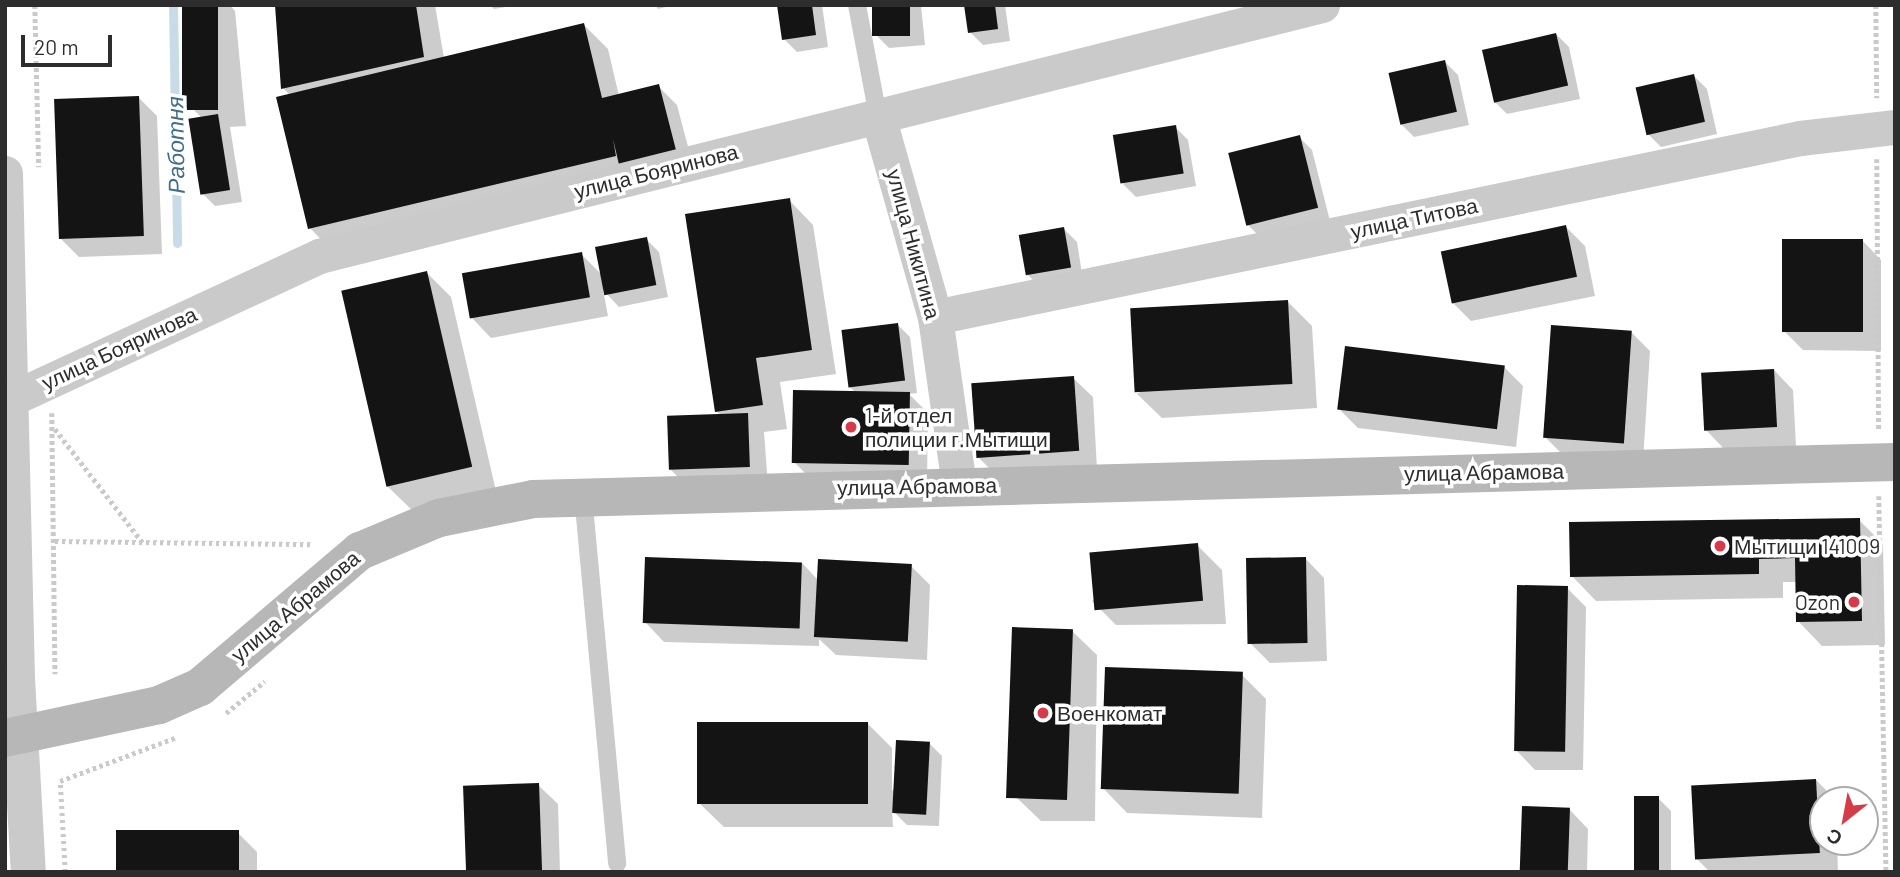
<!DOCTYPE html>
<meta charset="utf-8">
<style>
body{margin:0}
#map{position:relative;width:1900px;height:877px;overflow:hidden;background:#fff;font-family:Barlow,sans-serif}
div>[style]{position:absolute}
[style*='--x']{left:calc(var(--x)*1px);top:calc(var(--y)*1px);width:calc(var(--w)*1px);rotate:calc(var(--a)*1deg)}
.shadow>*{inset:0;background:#0003}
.stream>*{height:9px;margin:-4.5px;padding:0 4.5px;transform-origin:4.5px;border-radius:4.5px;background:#c8dce8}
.building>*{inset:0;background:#141414;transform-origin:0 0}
.path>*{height:4.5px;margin-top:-2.25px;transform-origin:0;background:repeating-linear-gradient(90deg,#cacaca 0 3.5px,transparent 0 7px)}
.lane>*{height:18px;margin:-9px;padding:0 9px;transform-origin:9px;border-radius:9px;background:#cacaca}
.street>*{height:35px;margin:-17.5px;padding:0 17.5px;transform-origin:17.5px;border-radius:17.5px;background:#cacaca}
.secondary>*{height:38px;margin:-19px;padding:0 19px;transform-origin:19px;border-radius:19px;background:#b7b7b7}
.dots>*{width:19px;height:19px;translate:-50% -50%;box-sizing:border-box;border:4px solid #fff;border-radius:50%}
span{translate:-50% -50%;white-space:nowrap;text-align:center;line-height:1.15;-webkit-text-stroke:7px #fff;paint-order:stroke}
.street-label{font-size:21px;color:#2d2d2d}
.poi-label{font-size:21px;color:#2d2d2d}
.left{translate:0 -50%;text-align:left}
.right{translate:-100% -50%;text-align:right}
.water-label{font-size:23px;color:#416e89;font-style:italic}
.frame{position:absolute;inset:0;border:7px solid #2d2d2d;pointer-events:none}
.north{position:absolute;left:1809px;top:786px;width:70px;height:70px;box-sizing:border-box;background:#fff;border:2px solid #ababab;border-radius:50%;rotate:211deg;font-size:19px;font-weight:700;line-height:28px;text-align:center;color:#2d2d2d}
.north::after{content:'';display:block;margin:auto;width:24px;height:32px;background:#d83b48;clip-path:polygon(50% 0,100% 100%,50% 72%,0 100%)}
.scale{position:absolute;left:21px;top:35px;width:91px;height:32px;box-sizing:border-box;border:4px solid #2d2d2d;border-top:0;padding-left:9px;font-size:21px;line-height:24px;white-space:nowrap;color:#2d2d2d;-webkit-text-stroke:5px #fff;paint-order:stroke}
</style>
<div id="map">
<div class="shadow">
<i style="clip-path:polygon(184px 5px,230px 5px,235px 11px,246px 126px,230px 127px,242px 202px,215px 206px,202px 193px,202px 118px,193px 109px)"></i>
<i style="clip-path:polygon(277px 5px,435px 5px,444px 58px,584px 25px,608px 49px,619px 96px,658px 86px,677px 105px,695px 173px,334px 253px,310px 228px,290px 95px,283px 88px)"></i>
<i style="clip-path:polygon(490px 5px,517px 5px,494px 9px)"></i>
<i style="clip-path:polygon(655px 5px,674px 5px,658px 9px)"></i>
<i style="clip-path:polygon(779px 5px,822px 5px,828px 47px,797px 52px,784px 39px)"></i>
<i style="clip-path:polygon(874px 5px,921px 5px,925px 45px,889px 48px,876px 35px)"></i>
<i style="clip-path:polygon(966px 5px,1005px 5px,1010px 41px,983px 45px,970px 32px)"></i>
<i style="clip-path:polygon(1556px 34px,1569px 47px,1580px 99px,1507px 114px,1494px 101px)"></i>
<i style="clip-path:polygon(1445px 62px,1458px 75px,1469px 125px,1414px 137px,1401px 124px)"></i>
<i style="clip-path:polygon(1694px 76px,1707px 89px,1717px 134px,1661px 147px,1648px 134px)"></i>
<i style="clip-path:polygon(138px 97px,157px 116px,162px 254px,79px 257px,60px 238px)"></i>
<i style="clip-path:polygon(1175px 127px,1188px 140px,1196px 186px,1136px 197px,1123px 184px)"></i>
<i style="clip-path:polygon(1299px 137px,1312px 150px,1330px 221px,1260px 237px,1247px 224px)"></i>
<i style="clip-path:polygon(789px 200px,813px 225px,836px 374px,780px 382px,787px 429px,764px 432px,768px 485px,690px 489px,671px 470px,722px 416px,716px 411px)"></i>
<i style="clip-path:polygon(1566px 227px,1585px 246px,1595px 296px,1471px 321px,1452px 302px)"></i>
<i style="clip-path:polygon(1064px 229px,1077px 242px,1083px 280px,1040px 287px,1027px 274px)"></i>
<i style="clip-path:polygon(646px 239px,659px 252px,668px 297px,619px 307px,603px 290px,608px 316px,491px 338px,472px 318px,581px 254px,603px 276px)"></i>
<i style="clip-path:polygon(1862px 240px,1881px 260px,1881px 351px,1803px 350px,1784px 331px)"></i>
<i style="clip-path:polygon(427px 273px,451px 297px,496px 491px,412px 510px,387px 486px)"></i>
<i style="clip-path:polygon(1287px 301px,1312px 326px,1317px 408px,1162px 418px,1137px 394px)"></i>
<i style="clip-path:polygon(897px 324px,910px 337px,917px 393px,909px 394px,928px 413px,927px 483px,813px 481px,794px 462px,856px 393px,849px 386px)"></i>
<i style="clip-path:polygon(1631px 332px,1650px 351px,1643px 461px,1564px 456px,1545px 437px)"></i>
<i style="clip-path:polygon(1504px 367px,1523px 386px,1516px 447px,1358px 428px,1339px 409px)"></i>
<i style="clip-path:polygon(1774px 370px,1793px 390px,1796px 446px,1725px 450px,1706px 430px)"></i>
<i style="clip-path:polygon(1073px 378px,1093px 397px,1097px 469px,996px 475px,977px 456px)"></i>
<i style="clip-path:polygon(1859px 520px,1883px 544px,1885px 645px,1822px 646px,1798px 621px,1797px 582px,1783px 582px,1783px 598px,1596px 601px,1572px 576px)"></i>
<i style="clip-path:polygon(1197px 545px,1222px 570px,1226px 624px,1116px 625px,1092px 601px)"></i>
<i style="clip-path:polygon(1305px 558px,1324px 578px,1327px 661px,1270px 663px,1251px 644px)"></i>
<i style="clip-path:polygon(802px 563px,819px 581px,911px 566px,930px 585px,927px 660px,836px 655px,819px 639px,819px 646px,664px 642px,645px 622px)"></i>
<i style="clip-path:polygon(1567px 588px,1586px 607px,1583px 770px,1535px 770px,1516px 750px)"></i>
<i style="clip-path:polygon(1072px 631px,1097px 655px,1095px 821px,1041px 821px,1016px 797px)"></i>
<i style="clip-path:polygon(1242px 675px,1266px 699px,1262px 818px,1127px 813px,1103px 788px)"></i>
<i style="clip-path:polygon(868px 724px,892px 748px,892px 791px,929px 743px,942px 756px,939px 826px,907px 825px,892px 810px,893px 827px,724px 827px,699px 803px)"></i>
<i style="clip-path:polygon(1816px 780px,1835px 799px,1823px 800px,1823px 842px,1837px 842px,1838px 872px,1710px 872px,1696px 858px)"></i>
<i style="clip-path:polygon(538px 785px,558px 804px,560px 872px,467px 872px)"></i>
<i style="clip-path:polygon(1658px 798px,1671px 811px,1671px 872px,1635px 872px)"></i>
<i style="clip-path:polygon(1569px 809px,1588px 829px,1587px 872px,1520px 872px)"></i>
<i style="clip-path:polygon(238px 833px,257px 852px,257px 872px,117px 872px)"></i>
</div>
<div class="stream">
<i style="--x:173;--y:5;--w:238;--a:89"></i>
</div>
<div class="building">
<i style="left:182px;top:5px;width:36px;height:105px"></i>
<i style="clip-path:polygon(275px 5px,416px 5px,424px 57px,281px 89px)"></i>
<i style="clip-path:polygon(777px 5px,812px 5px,816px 35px,782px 40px)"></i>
<i style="left:872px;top:5px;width:38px;height:31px"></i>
<i style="clip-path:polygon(964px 5px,995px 5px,998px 29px,968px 33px)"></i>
<i style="clip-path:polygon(584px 23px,602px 98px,659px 84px,677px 154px,620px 169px,613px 139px,616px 156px,308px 229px,276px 97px)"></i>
<i style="left:1556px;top:33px;width:54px;height:76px;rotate:77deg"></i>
<i style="left:1445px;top:60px;width:53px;height:58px;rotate:77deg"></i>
<i style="left:1694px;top:74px;width:49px;height:60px;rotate:77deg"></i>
<i style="left:139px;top:96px;width:140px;height:85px;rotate:88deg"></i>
<i style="left:218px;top:114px;width:77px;height:30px;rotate:81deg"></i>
<i style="left:1176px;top:125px;width:49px;height:64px;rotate:81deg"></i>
<i style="left:1300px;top:135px;width:75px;height:74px;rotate:76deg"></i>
<i style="clip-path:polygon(790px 198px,812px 350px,756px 358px,763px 405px,715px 412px,685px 214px)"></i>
<i style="left:1566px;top:225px;width:53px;height:128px;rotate:78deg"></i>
<i style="left:1064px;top:227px;width:41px;height:46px;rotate:80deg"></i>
<i style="left:647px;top:237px;width:49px;height:53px;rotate:79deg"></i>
<i style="left:1782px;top:239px;width:81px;height:93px"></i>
<i style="left:582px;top:252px;width:46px;height:122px;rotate:80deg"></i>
<i style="left:427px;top:271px;width:201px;height:88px;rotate:77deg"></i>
<i style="left:1288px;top:300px;width:84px;height:158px;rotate:87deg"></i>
<i style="left:898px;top:323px;width:58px;height:57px;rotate:83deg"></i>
<i style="left:1551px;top:325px;width:81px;height:113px;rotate:4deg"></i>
<i style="left:1345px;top:346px;width:161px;height:64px;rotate:7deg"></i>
<i style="left:1774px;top:369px;width:58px;height:73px;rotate:87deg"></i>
<i style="left:1074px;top:376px;width:75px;height:103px;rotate:86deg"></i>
<i style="left:793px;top:390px;width:117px;height:73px;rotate:1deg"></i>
<i style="left:748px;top:413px;width:54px;height:81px;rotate:88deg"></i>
<i style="clip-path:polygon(1860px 518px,1862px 621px,1796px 622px,1795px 558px,1759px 559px,1759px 574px,1570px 577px,1569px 522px)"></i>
<i style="left:1198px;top:543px;width:58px;height:109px;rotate:85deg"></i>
<i style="left:645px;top:557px;width:157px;height:66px;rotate:2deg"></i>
<i style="left:1306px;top:557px;width:86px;height:60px;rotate:89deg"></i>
<i style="left:818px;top:559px;width:94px;height:78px;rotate:3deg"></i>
<i style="left:1517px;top:585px;width:51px;height:166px;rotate:1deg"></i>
<i style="left:1012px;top:627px;width:61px;height:171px;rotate:2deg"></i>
<i style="left:1105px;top:667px;width:138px;height:122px;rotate:2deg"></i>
<i style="left:697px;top:722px;width:171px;height:82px"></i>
<i style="left:896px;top:740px;width:34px;height:73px;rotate:3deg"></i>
<i style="left:1816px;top:779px;width:74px;height:125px;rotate:87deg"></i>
<i style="left:539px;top:783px;width:89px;height:76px;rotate:88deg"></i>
<i style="left:1634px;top:796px;width:25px;height:76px"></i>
<i style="left:1522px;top:806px;width:48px;height:66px;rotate:2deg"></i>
<i style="left:116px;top:830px;width:123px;height:42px"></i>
</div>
<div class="path">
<i style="--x:35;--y:5;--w:162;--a:88.6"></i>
<i style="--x:1876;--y:5;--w:93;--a:89.4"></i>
<i style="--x:1877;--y:159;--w:271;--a:89.6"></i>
<i style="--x:52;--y:413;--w:261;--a:89.3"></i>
<i style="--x:55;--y:429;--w:145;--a:52.3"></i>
<i style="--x:1879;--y:496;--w:376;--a:88.9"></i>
<i style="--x:55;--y:541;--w:258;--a:0.7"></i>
<i style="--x:226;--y:713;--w:50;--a:-39.4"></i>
<i style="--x:65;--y:872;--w:91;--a:-93.1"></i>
<i style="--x:60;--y:781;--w:125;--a:-20.6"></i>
</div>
<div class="lane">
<i style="--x:857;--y:5;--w:113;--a:79.3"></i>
<i style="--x:583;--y:495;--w:370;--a:84.7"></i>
</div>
<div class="street">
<i style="--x:878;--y:116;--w:209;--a:74.2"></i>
<i style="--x:935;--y:317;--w:171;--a:81.9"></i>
<i style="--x:5;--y:173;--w:505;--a:88.64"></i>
<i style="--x:17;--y:678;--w:194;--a:86.8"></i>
<i style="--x:935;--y:317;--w:883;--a:-11.69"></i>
<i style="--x:1800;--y:138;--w:96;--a:-6.6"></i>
<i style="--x:11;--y:399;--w:340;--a:-24.9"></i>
<i style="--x:319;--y:256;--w:1034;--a:-14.05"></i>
</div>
<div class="secondary">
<i style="--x:5;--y:738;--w:157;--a:-12.1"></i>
<i style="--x:159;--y:705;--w:45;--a:-23.7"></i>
<i style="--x:200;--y:687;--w:210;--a:-40.4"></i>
<i style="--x:360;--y:551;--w:86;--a:-22.7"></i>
<i style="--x:439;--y:518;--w:96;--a:-11.4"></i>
<i style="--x:533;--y:499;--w:1363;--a:-1.56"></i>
</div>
<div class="dots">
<i style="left:851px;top:427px;background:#d83b48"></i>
<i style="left:1720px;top:546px;background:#d83b48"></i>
<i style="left:1854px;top:602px;background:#d83b48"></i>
<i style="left:1043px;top:713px;background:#d83b48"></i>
</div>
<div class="street-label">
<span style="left:656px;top:171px;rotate:-14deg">улица Бояринова</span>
<span style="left:1414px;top:218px;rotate:-12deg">улица Титова</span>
<span style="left:914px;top:244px;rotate:75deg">улица Никитина</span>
<span style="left:119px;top:348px;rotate:-25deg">улица Бояринова</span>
<span style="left:1484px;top:472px;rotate:-1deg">улица Абрамова</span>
<span style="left:917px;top:486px;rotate:-1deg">улица Абрамова</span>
<span style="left:295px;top:606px;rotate:-40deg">улица Абрамова</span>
</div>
<div class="poi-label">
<span class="left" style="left:865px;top:427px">1-й отдел<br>полиции г.Мытищи</span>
<span class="left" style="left:1734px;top:546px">Мытищи 141009</span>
<span class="right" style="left:1840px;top:602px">Ozon</span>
<span class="left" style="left:1057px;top:713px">Военкомат</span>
</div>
<div class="water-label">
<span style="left:175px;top:145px;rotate:-91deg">Работня</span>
</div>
<div class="frame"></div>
<div class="north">С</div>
<div class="scale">20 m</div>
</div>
